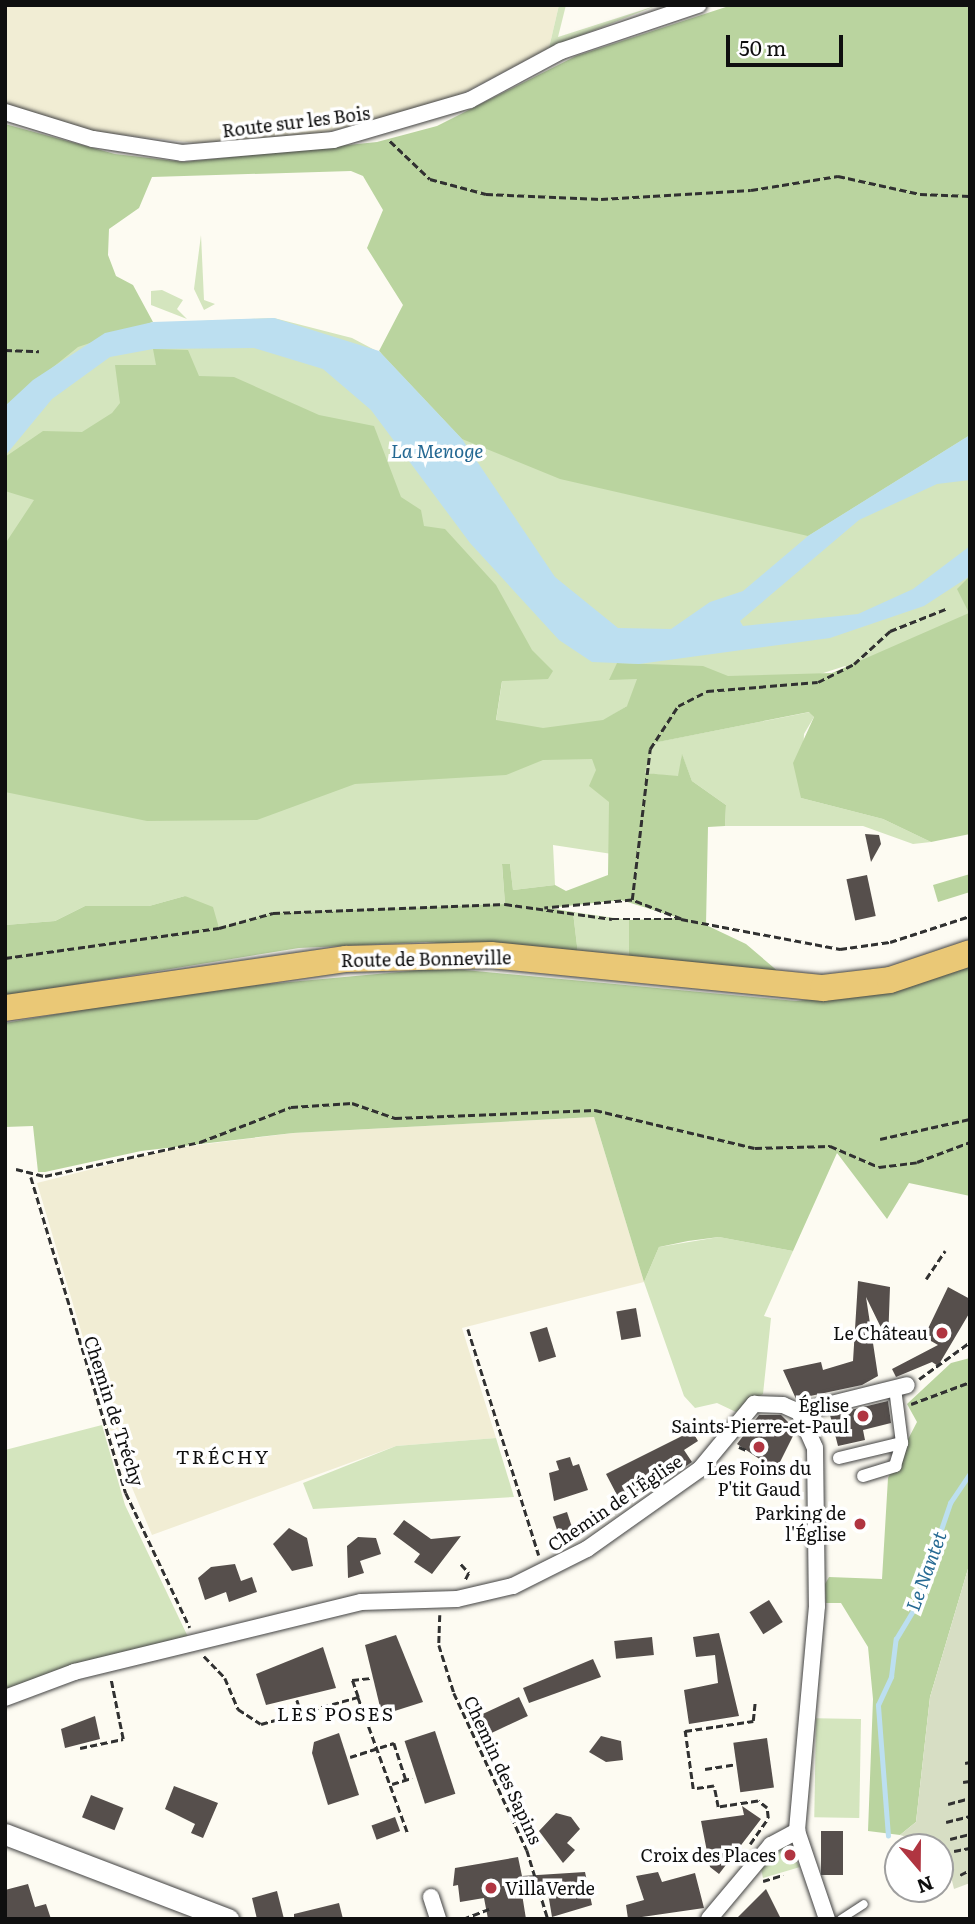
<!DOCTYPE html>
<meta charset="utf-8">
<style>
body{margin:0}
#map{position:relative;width:975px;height:1924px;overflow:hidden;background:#fdfbf2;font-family:Literata,serif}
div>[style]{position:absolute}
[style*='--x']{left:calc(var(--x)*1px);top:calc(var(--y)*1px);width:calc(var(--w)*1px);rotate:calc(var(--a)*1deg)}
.farmland>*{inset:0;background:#f1edd4}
.green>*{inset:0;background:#d4e5be;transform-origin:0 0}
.forest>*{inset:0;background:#bad49f}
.cemetery>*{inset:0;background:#d7dec4}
.water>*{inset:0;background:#bcdff0}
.stream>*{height:4.5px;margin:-2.25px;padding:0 2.25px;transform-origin:2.25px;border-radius:2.25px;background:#bcdff0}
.building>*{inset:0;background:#564f4c;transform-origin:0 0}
.path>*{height:2.5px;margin-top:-1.25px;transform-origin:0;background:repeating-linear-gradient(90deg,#313131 0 7px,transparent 0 10.5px)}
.roads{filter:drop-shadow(0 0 2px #424242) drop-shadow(0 0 2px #424242)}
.service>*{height:8px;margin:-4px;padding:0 4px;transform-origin:4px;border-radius:4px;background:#fff}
.pedestrian>*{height:12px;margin:-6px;padding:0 6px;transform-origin:6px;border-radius:6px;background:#fff}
.minor>*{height:16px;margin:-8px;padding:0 8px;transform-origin:8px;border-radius:8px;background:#fff}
.tertiary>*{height:21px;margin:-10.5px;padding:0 10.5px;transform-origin:10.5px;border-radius:10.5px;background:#fff}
.primary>*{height:26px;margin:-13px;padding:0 13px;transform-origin:13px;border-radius:13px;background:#eac876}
.dots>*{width:19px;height:19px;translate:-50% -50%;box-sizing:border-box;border:4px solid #fff;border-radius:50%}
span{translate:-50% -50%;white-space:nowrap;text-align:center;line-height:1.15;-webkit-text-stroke:7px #fff;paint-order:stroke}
.street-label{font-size:18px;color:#0f0f0f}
.poi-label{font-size:18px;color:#0f0f0f}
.right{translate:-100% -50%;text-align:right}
.left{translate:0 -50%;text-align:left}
.water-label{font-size:19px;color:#256993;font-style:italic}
.neighbourhood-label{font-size:19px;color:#0f0f0f;letter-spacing:2px}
.frame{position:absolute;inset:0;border:7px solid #0f0f0f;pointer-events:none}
.north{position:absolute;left:884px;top:1833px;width:70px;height:70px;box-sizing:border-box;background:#fff;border:2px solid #9f9f9f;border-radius:50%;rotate:160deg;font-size:19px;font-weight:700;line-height:28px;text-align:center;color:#0f0f0f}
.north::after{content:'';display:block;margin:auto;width:24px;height:32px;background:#b03541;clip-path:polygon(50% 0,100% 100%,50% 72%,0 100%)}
.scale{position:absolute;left:726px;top:35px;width:117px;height:32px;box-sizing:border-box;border:4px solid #0f0f0f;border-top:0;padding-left:9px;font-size:21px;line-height:24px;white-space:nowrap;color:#0f0f0f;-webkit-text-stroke:5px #fff;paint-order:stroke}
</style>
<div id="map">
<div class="farmland">
<i style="clip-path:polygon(5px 5px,559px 5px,549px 48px,450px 100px,312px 136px,196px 143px,97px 132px,5px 105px)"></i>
<i style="clip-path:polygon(594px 1117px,644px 1282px,462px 1328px,496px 1438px,396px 1446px,152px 1535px,117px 1452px,37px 1183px,175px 1148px,293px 1133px)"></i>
</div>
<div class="green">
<i style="clip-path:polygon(559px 5px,566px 5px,558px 37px,658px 5px,549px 48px)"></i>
<i style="clip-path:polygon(201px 235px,204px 300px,215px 304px,204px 310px,194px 289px)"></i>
<i style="clip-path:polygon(162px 290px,183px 300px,177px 309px,187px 319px,151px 305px,151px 291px)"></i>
<i style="clip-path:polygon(274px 318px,352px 338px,390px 358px,970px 337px,970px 749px,845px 666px,811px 677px,728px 676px,627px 706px,603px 721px,596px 770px,609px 801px,612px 854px,553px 845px,555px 885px,513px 890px,510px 864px,502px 865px,505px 904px,273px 913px,219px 928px,185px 896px,149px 906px,85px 906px,55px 921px,5px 925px,5px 782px,543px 729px,496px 721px,502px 682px,5px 735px,5px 397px,104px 325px)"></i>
<i style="clip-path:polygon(810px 712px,814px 717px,804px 734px,801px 798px,883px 819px,931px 842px,913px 844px,863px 826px,725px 826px,726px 805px,692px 781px,682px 755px,679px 777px,645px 773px,652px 743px)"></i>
<i style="clip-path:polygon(573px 912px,629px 920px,629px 959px,578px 954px)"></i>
<i style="clip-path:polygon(719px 1237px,793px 1251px,764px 1316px,771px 1318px,763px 1394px,736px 1412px,717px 1403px,695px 1408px,684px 1396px,644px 1282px,659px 1247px)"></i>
<i style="clip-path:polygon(102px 1425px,125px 1505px,189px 1639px,5px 1693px,5px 1450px)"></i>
<i style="clip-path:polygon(496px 1438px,514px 1497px,313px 1509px,303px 1483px,396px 1446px)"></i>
<i style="left:861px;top:1719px;width:99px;height:45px;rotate:91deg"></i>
<i style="clip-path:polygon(786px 1844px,800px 1867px,763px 1878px,761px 1869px)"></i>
</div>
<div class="forest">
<i style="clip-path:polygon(732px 5px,970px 5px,970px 435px,808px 536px,560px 479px,462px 439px,379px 351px,403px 305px,367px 248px,383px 210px,363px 176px,351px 171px,152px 177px,139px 208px,109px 229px,108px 255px,116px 276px,133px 285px,153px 322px,78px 347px,5px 406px,5px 124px,115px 154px,184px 162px,377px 142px,437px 126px,576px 56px)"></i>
<i style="clip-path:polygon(153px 349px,188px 350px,199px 376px,234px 377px,319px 415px,374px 426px,401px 497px,421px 510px,424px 526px,445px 529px,496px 585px,532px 650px,553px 671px,548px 679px,502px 681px,496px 720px,543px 728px,603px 720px,627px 706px,637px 679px,609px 680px,617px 663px,703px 666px,728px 676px,832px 673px,969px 613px,957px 589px,970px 576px,970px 834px,931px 842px,883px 819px,801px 798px,793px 763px,814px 717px,809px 712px,653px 743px,645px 773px,678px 776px,682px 754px,692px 781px,726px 805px,725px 826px,708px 827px,706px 925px,746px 944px,780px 973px,629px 959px,629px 920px,679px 918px,621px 900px,549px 908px,573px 912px,578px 954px,426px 942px,299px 948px,5px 996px,5px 925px,55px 921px,85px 906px,149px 906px,185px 896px,213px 907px,219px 928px,273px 913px,505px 904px,502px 864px,510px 864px,513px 890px,555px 885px,566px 891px,608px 875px,609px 802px,589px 786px,596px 770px,592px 759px,543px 760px,506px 775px,355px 784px,257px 820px,147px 821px,5px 792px,5px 544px,34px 500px,5px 491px,5px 457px,43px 431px,82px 432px,112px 413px,120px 403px,115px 365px,156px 365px)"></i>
<i style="clip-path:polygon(970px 874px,970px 892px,938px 902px,933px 885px)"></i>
<i style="clip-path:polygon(970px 966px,970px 1196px,909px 1183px,887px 1219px,837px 1153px,793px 1251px,719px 1237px,688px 1241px,659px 1247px,644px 1282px,594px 1117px,293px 1133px,141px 1151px,45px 1172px,38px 1172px,33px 1126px,5px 1127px,5px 1023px,192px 991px,443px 968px,796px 1001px,898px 990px)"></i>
<i style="clip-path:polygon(970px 1358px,970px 1562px,930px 1697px,916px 1822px,900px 1835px,868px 1831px,873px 1699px,868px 1647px,841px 1603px,826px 1603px,825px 1584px,829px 1577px,882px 1579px,888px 1478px,917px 1422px,907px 1404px,951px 1363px)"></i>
</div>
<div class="cemetery">
<i style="clip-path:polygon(970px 1562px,970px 1883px,954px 1889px,944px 1848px,900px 1835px,916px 1822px,930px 1697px)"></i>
</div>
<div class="water">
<i style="clip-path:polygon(274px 318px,379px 351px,462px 439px,555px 577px,618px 628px,671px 629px,710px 602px,743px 591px,808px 536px,970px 435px,970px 480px,937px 484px,859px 520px,740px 621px,743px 626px,858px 614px,913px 589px,970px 546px,970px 576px,924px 606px,830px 638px,639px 664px,592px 662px,559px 640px,470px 543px,371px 410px,323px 369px,254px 348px,153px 349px,110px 357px,52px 399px,5px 456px,5px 406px,33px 380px,105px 333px,153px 322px)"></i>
</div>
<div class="stream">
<i style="--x:888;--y:1836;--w:131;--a:-94.4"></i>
<i style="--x:878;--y:1705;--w:31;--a:-65"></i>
<i style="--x:891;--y:1677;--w:38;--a:-83"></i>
<i style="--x:896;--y:1639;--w:35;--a:-59"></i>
<i style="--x:914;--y:1609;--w:112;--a:-71.2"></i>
<i style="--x:950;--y:1503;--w:36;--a:-56"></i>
</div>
<div class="building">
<i style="clip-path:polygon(865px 834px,879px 835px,881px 844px,871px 862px)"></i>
<i style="left:867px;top:875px;width:42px;height:21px;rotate:78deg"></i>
<i style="clip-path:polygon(858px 1281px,890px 1287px,888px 1342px,866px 1297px,878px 1376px,862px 1385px,796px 1399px,783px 1370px,821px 1362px,823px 1370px,853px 1361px)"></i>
<i style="clip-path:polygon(948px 1287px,970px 1299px,970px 1312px,938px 1366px,932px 1362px,896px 1377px,892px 1369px,938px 1345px,924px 1337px)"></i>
<i style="left:636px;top:1308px;width:29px;height:20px;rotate:80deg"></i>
<i style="left:547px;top:1327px;width:31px;height:18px;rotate:73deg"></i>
<i style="clip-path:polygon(888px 1401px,891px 1423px,863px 1430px,865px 1440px,838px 1446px,830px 1415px)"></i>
<i style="clip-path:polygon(759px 1415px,781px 1415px,796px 1430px,776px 1470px,737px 1444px)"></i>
<i style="clip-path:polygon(692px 1431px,698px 1441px,684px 1450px,692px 1462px,661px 1483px,618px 1497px,606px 1474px)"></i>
<i style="clip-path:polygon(570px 1457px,573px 1466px,579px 1464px,588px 1490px,554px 1501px,549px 1473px,559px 1470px,556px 1461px)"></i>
<i style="left:567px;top:1512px;width:19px;height:15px;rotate:72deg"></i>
<i style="clip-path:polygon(404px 1520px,431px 1539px,461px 1536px,432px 1574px,414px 1562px,420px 1554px,393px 1534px)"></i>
<i style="clip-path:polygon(289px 1528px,307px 1538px,313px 1566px,292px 1571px,273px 1544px)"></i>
<i style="clip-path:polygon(358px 1537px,376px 1538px,381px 1554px,360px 1561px,364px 1573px,348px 1578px,347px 1546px)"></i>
<i style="clip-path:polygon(235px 1564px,241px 1581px,252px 1577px,257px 1592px,229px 1602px,226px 1592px,205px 1600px,198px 1578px,211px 1567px)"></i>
<i style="left:769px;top:1600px;width:26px;height:23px;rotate:58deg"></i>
<i style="clip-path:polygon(719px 1633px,739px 1716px,689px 1724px,684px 1690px,718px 1683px,715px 1655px,696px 1657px,693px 1637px)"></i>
<i style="clip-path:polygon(396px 1635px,423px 1702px,382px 1715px,365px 1645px)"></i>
<i style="left:652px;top:1637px;width:18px;height:38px;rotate:84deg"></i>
<i style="clip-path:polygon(323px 1647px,336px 1688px,266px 1705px,256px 1674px)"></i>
<i style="clip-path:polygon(593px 1659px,601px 1677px,529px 1703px,523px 1688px)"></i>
<i style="left:519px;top:1697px;width:21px;height:43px;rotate:65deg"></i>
<i style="clip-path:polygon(95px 1716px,100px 1739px,65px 1748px,61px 1729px)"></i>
<i style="left:435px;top:1731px;width:66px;height:32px;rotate:72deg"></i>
<i style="clip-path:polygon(339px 1733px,359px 1795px,328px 1805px,312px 1753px,314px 1742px)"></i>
<i style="clip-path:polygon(601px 1736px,621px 1741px,623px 1760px,606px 1762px,589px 1752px)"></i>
<i style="left:767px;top:1738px;width:50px;height:34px;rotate:82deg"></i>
<i style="clip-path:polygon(174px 1786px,218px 1803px,203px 1838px,191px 1833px,195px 1824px,165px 1809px)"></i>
<i style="left:91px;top:1795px;width:35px;height:24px;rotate:22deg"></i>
<i style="clip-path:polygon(742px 1806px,761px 1819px,719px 1874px,710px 1867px,701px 1821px,744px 1815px)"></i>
<i style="clip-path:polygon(556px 1813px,571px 1817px,580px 1829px,567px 1843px,575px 1850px,563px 1863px,539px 1831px)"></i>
<i style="left:395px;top:1817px;width:15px;height:25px;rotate:70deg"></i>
<i style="left:821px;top:1831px;width:22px;height:44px"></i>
<i style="clip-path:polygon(518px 1857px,522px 1876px,585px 1872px,592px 1905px,552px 1917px,546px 1881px,522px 1894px,526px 1919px,488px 1919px,484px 1898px,460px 1902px,458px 1885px,453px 1886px,455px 1868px)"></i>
<i style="clip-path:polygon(658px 1872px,662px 1882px,695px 1873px,704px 1908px,628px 1919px,626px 1905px,644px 1900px,636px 1876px)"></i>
<i style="clip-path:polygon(28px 1884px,35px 1907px,46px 1904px,51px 1919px,5px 1919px,5px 1890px)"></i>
<i style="clip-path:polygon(766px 1889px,781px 1919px,736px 1919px)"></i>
<i style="clip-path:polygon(277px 1891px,284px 1919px,257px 1919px,252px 1898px)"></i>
<i style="clip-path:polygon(339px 1903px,343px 1919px,294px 1919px,294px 1914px)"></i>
</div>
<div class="path">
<i style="--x:390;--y:141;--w:55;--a:43.5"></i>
<i style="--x:430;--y:179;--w:58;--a:15"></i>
<i style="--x:486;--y:194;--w:115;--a:2.5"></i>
<i style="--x:601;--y:199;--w:150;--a:-3.4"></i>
<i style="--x:751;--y:190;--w:88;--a:-9.1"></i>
<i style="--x:838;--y:176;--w:84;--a:12.4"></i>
<i style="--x:920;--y:194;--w:50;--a:2.3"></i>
<i style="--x:5;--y:350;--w:34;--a:2"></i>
<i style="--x:632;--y:900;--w:152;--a:-83.2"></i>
<i style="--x:650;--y:749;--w:51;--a:-56.9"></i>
<i style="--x:678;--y:706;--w:33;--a:-27"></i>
<i style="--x:707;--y:691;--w:111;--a:-4.6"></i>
<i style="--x:818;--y:682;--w:40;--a:-26.6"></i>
<i style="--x:854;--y:664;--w:49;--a:-42.5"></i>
<i style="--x:890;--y:631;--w:62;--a:-21.6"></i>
<i style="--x:681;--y:919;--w:162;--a:10.7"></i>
<i style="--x:840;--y:949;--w:50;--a:-8"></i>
<i style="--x:890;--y:942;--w:84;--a:-18"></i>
<i style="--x:5;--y:958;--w:216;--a:-8"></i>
<i style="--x:219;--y:928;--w:56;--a:-15.5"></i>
<i style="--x:273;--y:913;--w:232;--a:-2.2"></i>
<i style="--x:505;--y:904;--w:108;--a:8"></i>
<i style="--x:612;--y:919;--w:69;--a:0"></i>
<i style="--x:681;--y:919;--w:53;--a:-158.8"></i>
<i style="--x:632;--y:900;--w:88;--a:174.8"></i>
<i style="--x:880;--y:1139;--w:92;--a:-12.5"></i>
<i style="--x:16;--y:1169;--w:30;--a:14"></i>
<i style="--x:45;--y:1176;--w:159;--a:-12.4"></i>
<i style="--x:200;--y:1142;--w:97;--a:-21"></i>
<i style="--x:291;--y:1107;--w:61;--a:-3.8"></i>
<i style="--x:352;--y:1103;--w:46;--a:19.2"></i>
<i style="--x:395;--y:1118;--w:200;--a:-2.3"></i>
<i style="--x:595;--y:1110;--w:164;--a:13.4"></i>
<i style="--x:755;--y:1148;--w:75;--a:-1.5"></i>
<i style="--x:830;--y:1146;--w:53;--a:23.2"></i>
<i style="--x:879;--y:1167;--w:38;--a:-7"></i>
<i style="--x:917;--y:1162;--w:57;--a:-20.7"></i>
<i style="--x:31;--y:1177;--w:330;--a:73.3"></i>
<i style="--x:126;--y:1493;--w:149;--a:64.6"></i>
<i style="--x:926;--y:1279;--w:34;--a:-56"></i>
<i style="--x:468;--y:1329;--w:237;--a:72.6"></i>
<i style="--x:919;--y:1379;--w:63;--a:-36"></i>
<i style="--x:911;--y:1404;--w:63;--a:-20.4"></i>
<i style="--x:739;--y:1447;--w:8;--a:23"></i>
<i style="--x:461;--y:1564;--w:12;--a:48"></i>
<i style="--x:469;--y:1573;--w:9;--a:117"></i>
<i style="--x:440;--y:1615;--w:30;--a:92"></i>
<i style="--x:439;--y:1645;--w:50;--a:72.6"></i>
<i style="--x:454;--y:1693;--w:173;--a:65.1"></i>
<i style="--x:527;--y:1850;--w:72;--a:73.1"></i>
<i style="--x:204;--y:1656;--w:30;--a:46"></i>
<i style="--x:225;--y:1678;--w:34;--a:67"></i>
<i style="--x:238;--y:1709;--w:27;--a:33"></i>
<i style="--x:261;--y:1724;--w:101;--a:-15.6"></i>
<i style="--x:358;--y:1697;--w:146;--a:69.9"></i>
<i style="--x:358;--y:1697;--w:18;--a:-109"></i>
<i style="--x:352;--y:1680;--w:18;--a:-6"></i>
<i style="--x:297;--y:1700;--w:16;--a:72"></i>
<i style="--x:80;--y:1748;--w:44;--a:-11.8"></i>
<i style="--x:123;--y:1739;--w:60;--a:-101.5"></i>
<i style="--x:350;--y:1757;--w:46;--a:-17.7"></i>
<i style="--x:394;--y:1743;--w:39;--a:72"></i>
<i style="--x:965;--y:1763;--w:5;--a:-11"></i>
<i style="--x:705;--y:1769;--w:31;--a:-9"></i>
<i style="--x:963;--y:1782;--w:7;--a:-8"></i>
<i style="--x:392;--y:1784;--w:21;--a:-17"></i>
<i style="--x:948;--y:1804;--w:23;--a:-15"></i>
<i style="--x:946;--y:1822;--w:25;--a:-14"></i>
<i style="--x:950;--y:1839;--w:21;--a:-14"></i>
<i style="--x:750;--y:1844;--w:32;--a:-55"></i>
<i style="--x:768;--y:1818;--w:10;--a:-96"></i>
<i style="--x:767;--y:1808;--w:11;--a:-142"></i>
<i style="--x:758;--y:1801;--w:40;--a:171.5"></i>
<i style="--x:718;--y:1807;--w:21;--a:-101"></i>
<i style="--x:714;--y:1786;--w:21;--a:172"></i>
<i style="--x:693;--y:1789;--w:59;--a:-97.9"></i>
<i style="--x:685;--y:1731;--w:69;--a:-8.4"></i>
<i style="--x:753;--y:1721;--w:19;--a:-84"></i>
<i style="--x:954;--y:1851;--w:16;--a:-11"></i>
<i style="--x:960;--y:1875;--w:11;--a:-27"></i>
<i style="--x:763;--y:1881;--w:21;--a:-17"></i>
<i style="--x:463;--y:1919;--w:28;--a:-21"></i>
</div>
<div class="roads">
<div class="service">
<i style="--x:841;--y:1919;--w:27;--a:-33"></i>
</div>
<div class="pedestrian">
<i style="--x:839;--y:1458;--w:65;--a:-13.4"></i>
<i style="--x:902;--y:1443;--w:55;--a:-97.3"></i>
<i style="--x:863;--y:1476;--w:34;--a:-17"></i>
<i style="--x:895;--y:1466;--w:24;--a:-73"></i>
</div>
<div class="minor">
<i style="--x:5;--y:112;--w:92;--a:17.1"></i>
<i style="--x:93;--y:139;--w:90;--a:8.9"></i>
<i style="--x:182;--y:153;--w:152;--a:-4.9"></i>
<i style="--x:333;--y:140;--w:143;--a:-16.3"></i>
<i style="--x:470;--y:100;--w:103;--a:-28.3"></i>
<i style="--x:561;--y:51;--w:145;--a:-18.6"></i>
<i style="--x:799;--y:1412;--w:111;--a:-14"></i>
<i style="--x:5;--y:1698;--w:74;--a:-20.6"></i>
<i style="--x:74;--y:1672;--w:295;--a:-13.7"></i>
<i style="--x:361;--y:1602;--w:96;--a:-1.8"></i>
<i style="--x:457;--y:1599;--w:57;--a:-13.1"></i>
<i style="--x:513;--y:1586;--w:83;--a:-26.6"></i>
<i style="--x:587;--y:1549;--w:138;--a:-35.3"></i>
<i style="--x:700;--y:1469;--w:85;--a:-50.3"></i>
<i style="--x:754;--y:1404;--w:29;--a:2"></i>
<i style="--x:783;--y:1405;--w:17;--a:24"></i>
<i style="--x:799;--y:1412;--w:39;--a:66"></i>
<i style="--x:815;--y:1448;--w:158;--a:89.3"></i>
<i style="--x:817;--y:1606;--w:226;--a:95.1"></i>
<i style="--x:797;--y:1831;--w:93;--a:71.2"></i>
<i style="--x:431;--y:1897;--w:23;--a:72"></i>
<i style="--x:709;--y:1919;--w:97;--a:-50"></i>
<i style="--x:771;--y:1845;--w:30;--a:-28"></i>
</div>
<div class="tertiary">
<i style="--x:5;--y:1834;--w:239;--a:20.9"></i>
</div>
<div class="primary">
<i style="--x:5;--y:1008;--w:345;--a:-8.2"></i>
<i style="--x:346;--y:959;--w:145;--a:-1.6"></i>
<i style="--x:491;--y:955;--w:334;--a:5.7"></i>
<i style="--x:823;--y:988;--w:67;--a:-6.8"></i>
<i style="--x:890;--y:980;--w:84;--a:-18.6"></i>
</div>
</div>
<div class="dots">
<i style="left:942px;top:1333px;background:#b03541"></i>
<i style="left:863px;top:1416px;background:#b03541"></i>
<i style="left:759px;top:1447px;background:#b03541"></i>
<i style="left:860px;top:1524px;background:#b03541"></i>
<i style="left:790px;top:1855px;background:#b03541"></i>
<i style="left:491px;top:1888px;background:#b03541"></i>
</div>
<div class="street-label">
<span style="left:296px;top:122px;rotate:-7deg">Route sur les Bois</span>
<span style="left:426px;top:959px;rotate:-1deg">Route de Bonneville</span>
<span style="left:114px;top:1411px;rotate:72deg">Chemin de Tréchy</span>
<span style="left:615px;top:1503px;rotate:-34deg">Chemin de l'Église</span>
<span style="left:503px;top:1770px;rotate:65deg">Chemin des Sapins</span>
</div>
<div class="poi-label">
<span class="right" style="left:928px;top:1333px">Le Château</span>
<span class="right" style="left:849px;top:1416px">Église<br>Saints-Pierre-et-Paul</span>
<span style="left:759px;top:1479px">Les Foins du<br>P'tit Gaud</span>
<span class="right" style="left:846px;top:1524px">Parking de<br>l'Église</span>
<span class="right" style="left:776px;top:1855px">Croix des Places</span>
<span class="left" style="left:505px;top:1888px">VillaVerde</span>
</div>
<div class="water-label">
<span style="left:437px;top:451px">La Menoge</span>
<span style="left:926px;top:1571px;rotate:-70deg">Le Nantet</span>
</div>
<div class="neighbourhood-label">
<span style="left:223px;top:1457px">TRÉCHY</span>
<span style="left:336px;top:1714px">LES POSES</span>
</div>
<div class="frame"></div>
<div class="north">N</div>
<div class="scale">50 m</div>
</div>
